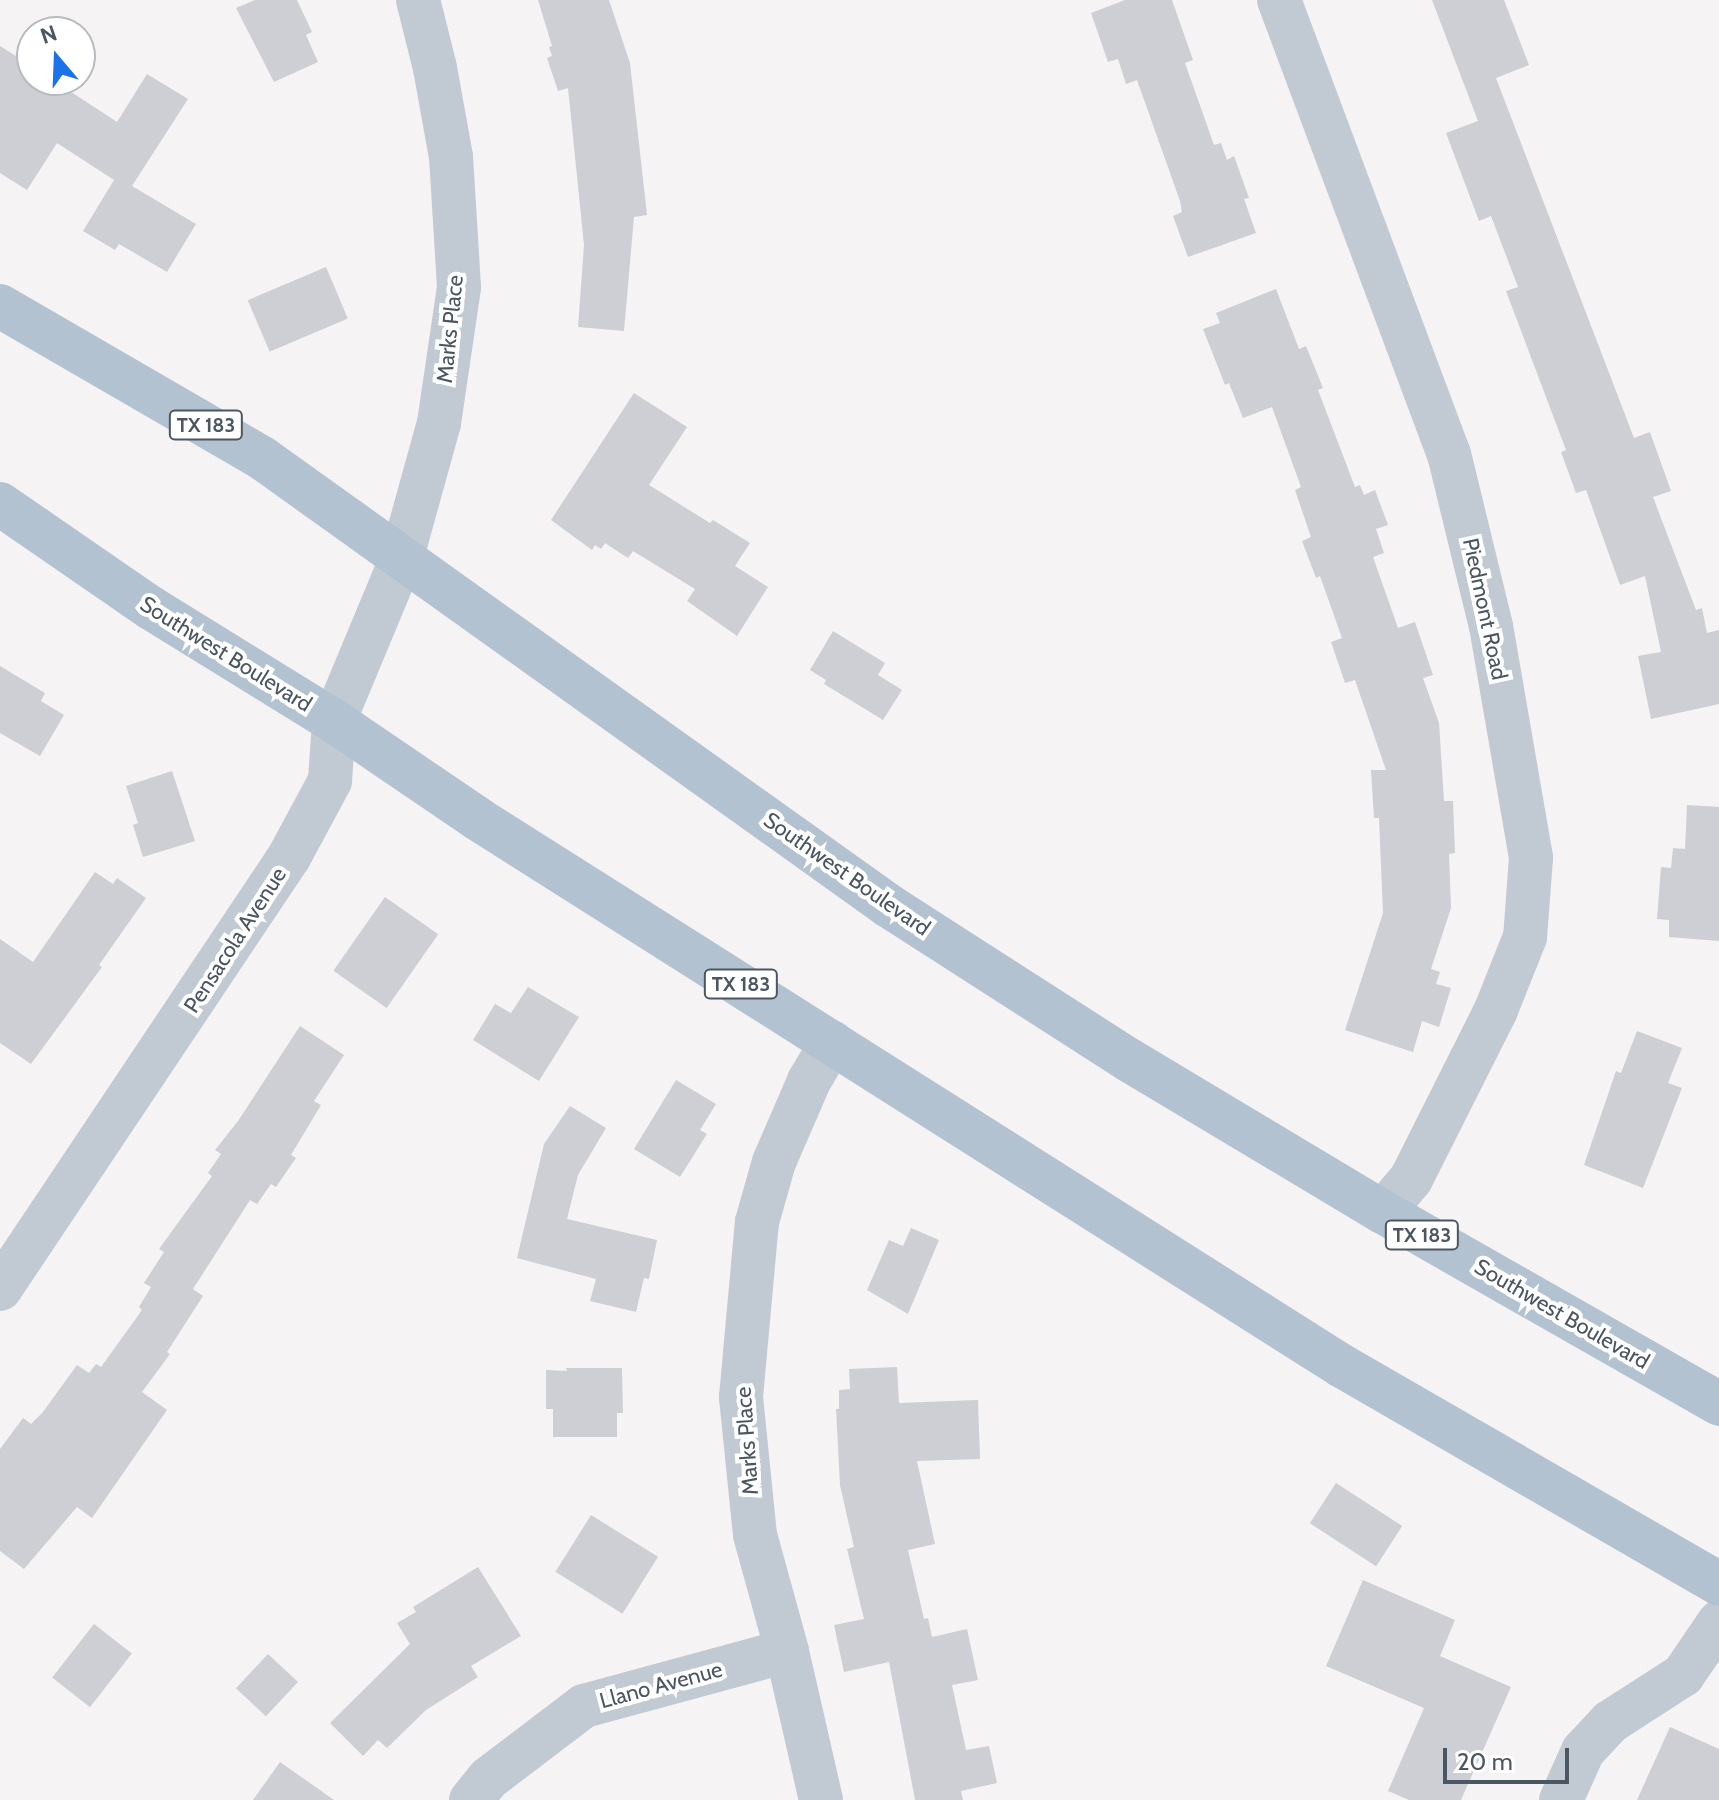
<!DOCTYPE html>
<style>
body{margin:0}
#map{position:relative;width:1719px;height:1800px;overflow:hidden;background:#f5f3f3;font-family:Cabin,sans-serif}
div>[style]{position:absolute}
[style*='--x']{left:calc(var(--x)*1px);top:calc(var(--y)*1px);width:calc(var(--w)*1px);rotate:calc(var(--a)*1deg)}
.building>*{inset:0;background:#cdcfd5;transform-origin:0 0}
.minor>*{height:44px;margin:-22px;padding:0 22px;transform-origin:22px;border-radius:22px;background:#c1cad2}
.major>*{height:44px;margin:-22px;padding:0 22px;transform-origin:22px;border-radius:22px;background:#b3c2d1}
span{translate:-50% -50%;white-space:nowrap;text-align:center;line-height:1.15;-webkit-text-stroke:8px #fff;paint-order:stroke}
.shield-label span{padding:2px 6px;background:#fff;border:2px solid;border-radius:6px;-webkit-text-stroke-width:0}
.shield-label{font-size:20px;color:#4a5661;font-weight:700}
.street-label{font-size:22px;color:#4a5661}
.north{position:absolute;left:16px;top:16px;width:80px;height:80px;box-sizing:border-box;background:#fff;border:2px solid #b7bbc0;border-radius:50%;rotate:341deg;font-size:22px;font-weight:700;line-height:32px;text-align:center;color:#4a5661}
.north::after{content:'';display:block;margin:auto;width:28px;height:36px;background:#1a73e8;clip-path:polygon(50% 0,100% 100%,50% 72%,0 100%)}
.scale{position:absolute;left:1443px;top:1748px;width:126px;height:36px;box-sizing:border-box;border:4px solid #4a5661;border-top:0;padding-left:10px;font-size:24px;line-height:28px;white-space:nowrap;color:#4a5661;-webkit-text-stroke:6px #fff;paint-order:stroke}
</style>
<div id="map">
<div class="building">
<i style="clip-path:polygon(255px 0,297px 0,312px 32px,306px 35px,318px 62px,274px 82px,236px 8px)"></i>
<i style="clip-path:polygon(538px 0,609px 0,630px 63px,647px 215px,634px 217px,624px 331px,578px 327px,584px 245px,568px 88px,558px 91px,547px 58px,552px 56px,549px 47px,552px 46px)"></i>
<i style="clip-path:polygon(1125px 0,1172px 0,1193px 60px,1185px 63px,1214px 145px,1221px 143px,1227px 160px,1234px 156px,1249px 198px,1244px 199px,1256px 233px,1188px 257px,1173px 216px,1182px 212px,1180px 201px,1137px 80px,1126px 84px,1118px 59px,1108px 62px,1091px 13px)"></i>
<i style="clip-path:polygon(1432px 0,1504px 0,1529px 65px,1496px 78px,1634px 438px,1650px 432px,1671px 491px,1653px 497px,1696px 610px,1702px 608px,1707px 633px,1719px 630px,1719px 704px,1651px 719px,1638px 656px,1661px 652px,1645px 576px,1620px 585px,1586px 490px,1576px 493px,1561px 452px,1566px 450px,1506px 291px,1518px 287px,1491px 216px,1479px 221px,1446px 133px,1478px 121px)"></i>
<i style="clip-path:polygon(0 46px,32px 66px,32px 80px,53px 80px,117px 122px,147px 74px,188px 99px,132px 186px,196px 224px,167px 272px,119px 244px,115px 250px,83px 231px,114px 180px,57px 143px,27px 190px,0 173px)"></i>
<i style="left:326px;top:267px;width:56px;height:85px;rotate:67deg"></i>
<i style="clip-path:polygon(1276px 289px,1299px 349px,1306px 346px,1323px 388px,1318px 390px,1355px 487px,1360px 485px,1364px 495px,1375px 490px,1388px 525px,1376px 529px,1384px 553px,1373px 557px,1398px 628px,1415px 622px,1433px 675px,1423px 678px,1439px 723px,1444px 801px,1453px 801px,1455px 853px,1449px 854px,1451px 908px,1431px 969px,1440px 972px,1436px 984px,1451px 988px,1439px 1027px,1422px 1021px,1413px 1052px,1345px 1030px,1383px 913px,1379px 818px,1374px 818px,1371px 770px,1386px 770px,1355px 680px,1345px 683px,1331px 642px,1342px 638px,1320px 576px,1316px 578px,1302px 541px,1311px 537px,1295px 490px,1301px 487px,1272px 407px,1243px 418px,1229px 383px,1225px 385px,1203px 329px,1220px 323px,1216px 313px)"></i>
<i style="clip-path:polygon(634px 393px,687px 427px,649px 485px,710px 523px,713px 520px,750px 543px,735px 566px,768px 587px,737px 636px,687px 601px,695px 589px,633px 551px,628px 558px,605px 543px,601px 549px,595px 545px,592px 550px,551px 520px)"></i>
<i style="clip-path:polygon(833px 631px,885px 663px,878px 675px,902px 690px,883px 720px,824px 684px,826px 680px,810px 670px)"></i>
<i style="clip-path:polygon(0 666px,45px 693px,41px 701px,64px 715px,40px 756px,0 733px)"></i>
<i style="clip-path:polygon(172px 771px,195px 841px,143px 857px,133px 825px,138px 823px,126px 786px)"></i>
<i style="clip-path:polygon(1687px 805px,1719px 807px,1719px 941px,1669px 937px,1669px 920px,1657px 919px,1661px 867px,1671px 868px,1673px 848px,1685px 849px)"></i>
<i style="clip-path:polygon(95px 872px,113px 884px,117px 878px,146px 898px,99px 965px,102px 967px,31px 1064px,0 1043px,0 939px,33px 962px)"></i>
<i style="left:385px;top:897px;width:65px;height:90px;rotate:35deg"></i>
<i style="clip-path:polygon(528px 987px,579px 1017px,539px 1081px,473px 1040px,495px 1004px,511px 1013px)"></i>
<i style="clip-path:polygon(300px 1026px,344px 1055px,314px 1101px,321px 1105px,291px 1155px,296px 1158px,276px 1187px,271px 1184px,257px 1204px,250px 1200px,193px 1289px,203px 1296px,167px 1352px,170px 1354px,142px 1392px,167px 1410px,92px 1518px,77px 1507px,24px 1569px,0 1551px,0 1449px,23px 1418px,31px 1424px,43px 1412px,77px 1365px,89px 1373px,96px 1364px,101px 1367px,142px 1310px,139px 1307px,151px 1287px,144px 1283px,164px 1252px,159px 1249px,212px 1176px,208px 1173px,221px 1154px,215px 1150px,238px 1121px)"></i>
<i style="clip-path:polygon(1637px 1031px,1682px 1048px,1668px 1083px,1682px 1088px,1643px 1188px,1584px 1165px,1616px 1071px,1621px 1073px)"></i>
<i style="clip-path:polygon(676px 1080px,716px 1104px,700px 1130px,707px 1134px,680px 1177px,634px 1149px)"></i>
<i style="clip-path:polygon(570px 1106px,606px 1128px,578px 1175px,567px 1219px,657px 1240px,649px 1279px,644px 1278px,636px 1312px,590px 1301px,596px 1279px,517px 1258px,544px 1144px)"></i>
<i style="clip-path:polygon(911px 1228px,939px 1240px,908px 1314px,867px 1290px,889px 1240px,903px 1246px)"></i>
<i style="clip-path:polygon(897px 1367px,899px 1403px,978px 1400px,980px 1459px,917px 1461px,935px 1544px,908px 1550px,924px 1619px,928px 1618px,932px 1637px,967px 1629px,978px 1680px,952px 1685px,966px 1750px,989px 1746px,997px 1783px,961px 1791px,963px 1800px,915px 1800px,889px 1662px,844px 1672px,834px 1625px,864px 1619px,847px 1549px,854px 1547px,840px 1485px,836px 1409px,839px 1409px,839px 1390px,850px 1389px,849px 1369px)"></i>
<i style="clip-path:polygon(566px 1368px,622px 1368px,623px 1413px,617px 1413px,617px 1437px,553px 1437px,553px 1409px,546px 1409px,546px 1370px,567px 1371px)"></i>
<i style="left:1336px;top:1483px;width:79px;height:48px;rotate:33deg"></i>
<i style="left:591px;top:1515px;width:79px;height:67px;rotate:32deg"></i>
<i style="clip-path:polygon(478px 1567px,521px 1636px,471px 1666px,478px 1677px,426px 1710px,387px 1748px,378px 1740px,363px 1756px,330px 1723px,410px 1644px,397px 1623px,416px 1612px,413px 1607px)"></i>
<i style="clip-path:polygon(1363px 1580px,1455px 1620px,1440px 1656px,1511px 1687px,1461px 1800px,1409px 1800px,1388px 1791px,1424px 1708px,1326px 1666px)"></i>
<i style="left:94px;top:1624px;width:48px;height:68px;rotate:38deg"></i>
<i style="left:268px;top:1654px;width:41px;height:47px;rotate:43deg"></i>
<i style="clip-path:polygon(1670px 1727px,1719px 1749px,1719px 1800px,1637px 1800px)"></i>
<i style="clip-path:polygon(280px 1762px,334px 1800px,253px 1800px)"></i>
</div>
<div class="minor">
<i style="--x:1279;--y:0;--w:485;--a:69.5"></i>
<i style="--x:1449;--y:454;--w:177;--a:76.3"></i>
<i style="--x:1491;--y:626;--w:235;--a:80.2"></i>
<i style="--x:1531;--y:858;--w:79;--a:94.3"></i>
<i style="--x:1525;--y:937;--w:79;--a:111.7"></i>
<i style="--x:1496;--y:1010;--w:189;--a:116.7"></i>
<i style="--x:1411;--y:1179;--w:43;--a:130.3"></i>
<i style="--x:0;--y:1289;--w:520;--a:-56.22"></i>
<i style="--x:289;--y:857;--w:86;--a:-61.7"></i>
<i style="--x:330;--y:781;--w:60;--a:-86.2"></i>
<i style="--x:334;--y:721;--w:174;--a:-67.4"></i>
<i style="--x:401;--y:560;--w:142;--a:-74.5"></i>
<i style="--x:439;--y:423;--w:137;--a:-81.6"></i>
<i style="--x:459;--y:287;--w:130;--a:-93.5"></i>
<i style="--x:451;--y:157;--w:90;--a:-100.2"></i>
<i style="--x:435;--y:68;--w:70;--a:-104"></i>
<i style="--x:471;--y:1800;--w:28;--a:-51"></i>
<i style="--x:489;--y:1778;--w:119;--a:-37.2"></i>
<i style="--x:584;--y:1706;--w:210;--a:-15.2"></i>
<i style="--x:821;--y:1800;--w:153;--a:-102.9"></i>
<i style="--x:787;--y:1651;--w:120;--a:-105.4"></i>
<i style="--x:755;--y:1535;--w:139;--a:-95.8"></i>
<i style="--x:741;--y:1397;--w:176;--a:-84.8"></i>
<i style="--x:757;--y:1222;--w:62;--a:-74.2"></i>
<i style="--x:774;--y:1162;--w:88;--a:-66.6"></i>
<i style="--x:809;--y:1081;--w:45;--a:-59.5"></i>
<i style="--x:1561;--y:1800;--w:54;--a:-65.8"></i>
<i style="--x:1583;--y:1751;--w:40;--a:-47"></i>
<i style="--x:1610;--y:1722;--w:87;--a:-32.8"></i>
<i style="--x:1683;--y:1675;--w:64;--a:-55.8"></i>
</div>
<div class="major">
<i style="--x:0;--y:306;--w:303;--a:30.1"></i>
<i style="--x:262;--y:458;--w:771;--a:35.55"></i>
<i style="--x:889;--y:906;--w:285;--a:32.7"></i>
<i style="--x:1129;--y:1060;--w:296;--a:30.9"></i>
<i style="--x:1383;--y:1212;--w:387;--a:29.7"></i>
<i style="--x:0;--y:504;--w:183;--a:34.6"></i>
<i style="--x:151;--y:608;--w:215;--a:31.7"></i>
<i style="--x:334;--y:721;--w:174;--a:34.2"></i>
<i style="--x:478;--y:819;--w:1023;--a:32.34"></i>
<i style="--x:1342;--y:1366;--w:435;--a:30"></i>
</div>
<div class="shield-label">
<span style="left:206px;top:425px">TX 183</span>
<span style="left:741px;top:984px">TX 183</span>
<span style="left:1422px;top:1235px">TX 183</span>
</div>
<div class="street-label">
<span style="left:450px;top:329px;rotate:-84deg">Marks Place</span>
<span style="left:1485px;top:609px;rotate:78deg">Piedmont Road</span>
<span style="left:226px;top:654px;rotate:32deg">Southwest Boulevard</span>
<span style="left:847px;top:874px;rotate:35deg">Southwest Boulevard</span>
<span style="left:235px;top:940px;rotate:-57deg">Pensacola Avenue</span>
<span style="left:1562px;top:1314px;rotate:30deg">Southwest Boulevard</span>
<span style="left:747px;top:1441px;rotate:-94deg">Marks Place</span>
<span style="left:661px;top:1685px;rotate:-15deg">Llano Avenue</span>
</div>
<div class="north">N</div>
<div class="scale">20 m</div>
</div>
